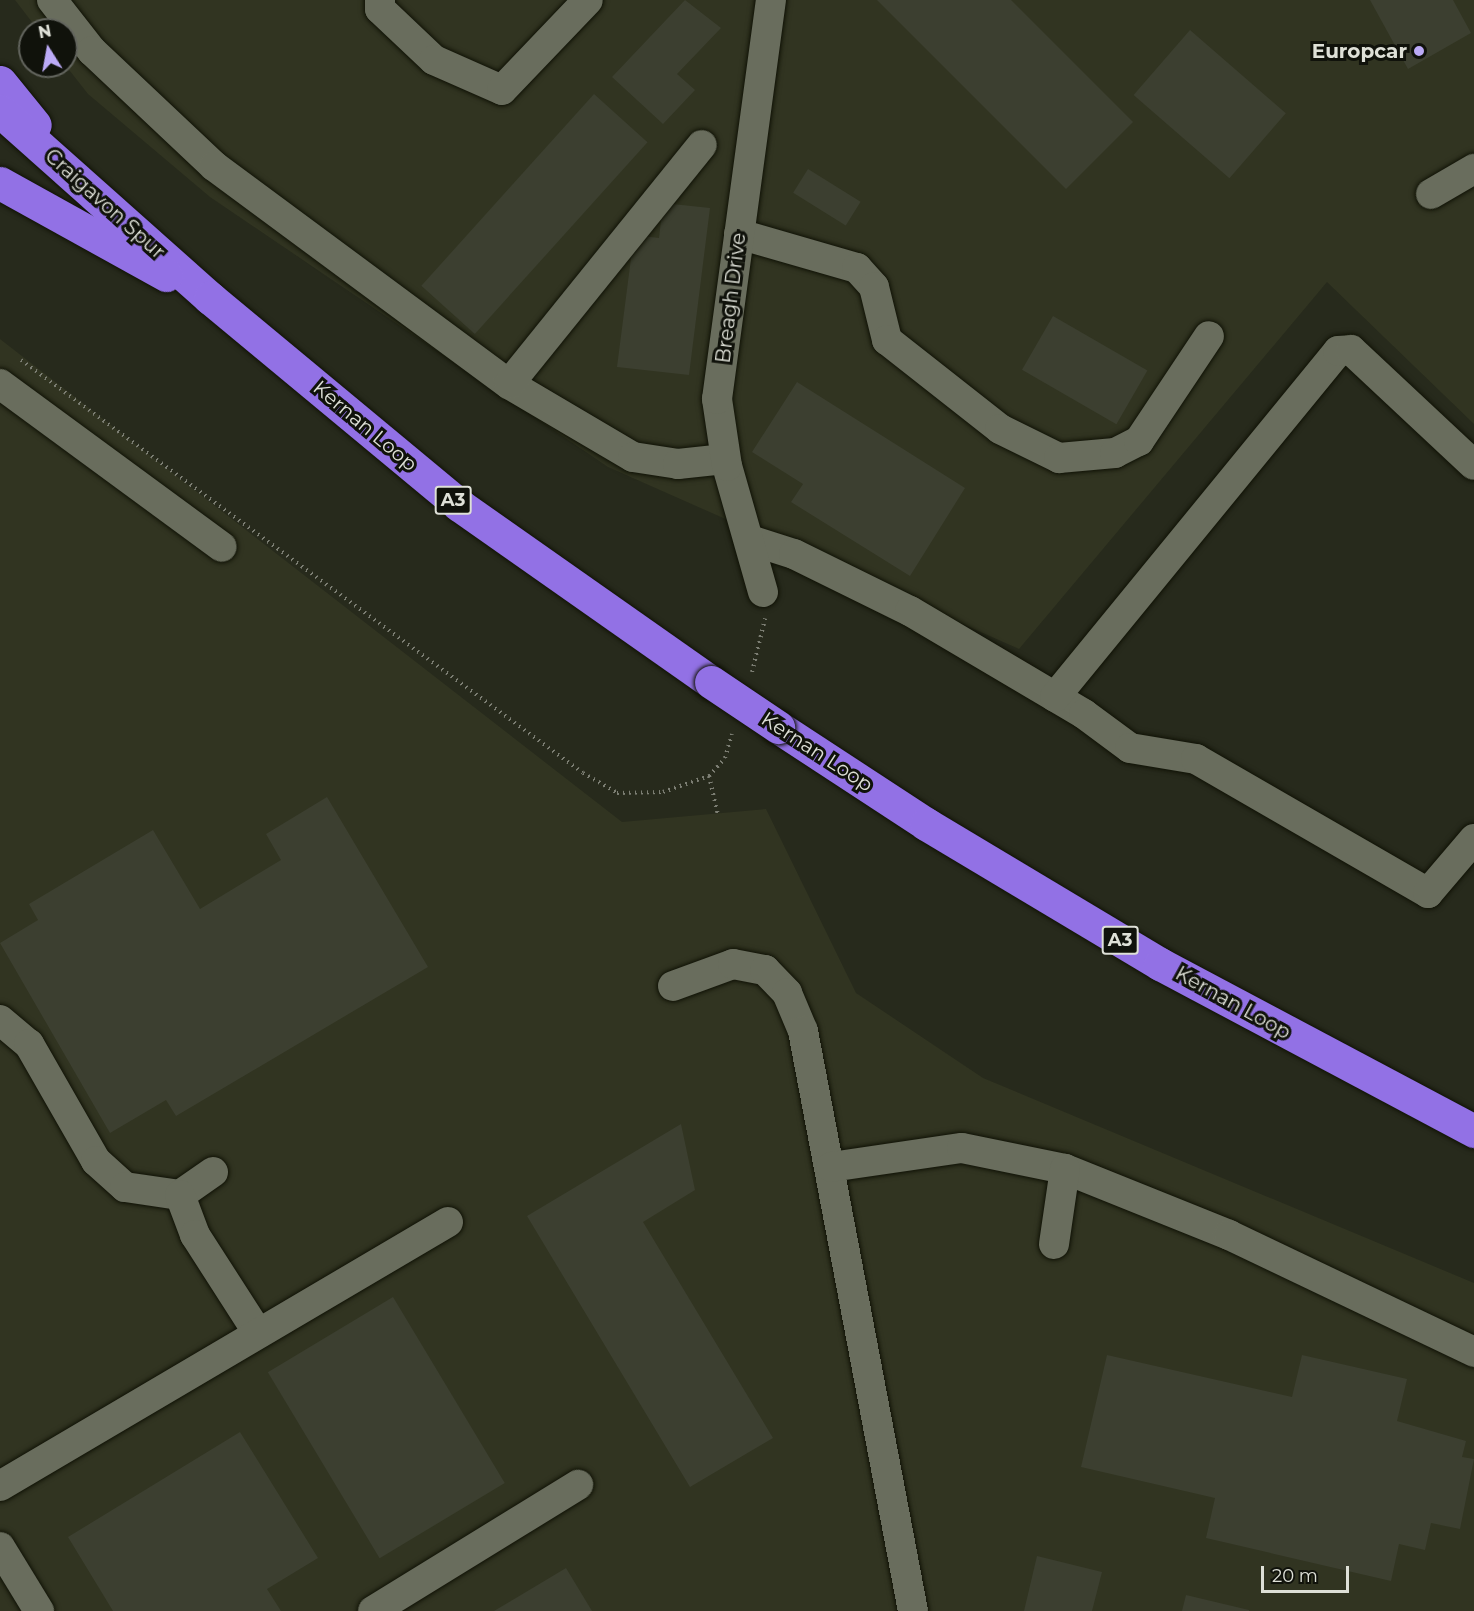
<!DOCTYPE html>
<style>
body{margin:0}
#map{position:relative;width:1474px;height:1611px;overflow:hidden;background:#272a1c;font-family:Montserrat,sans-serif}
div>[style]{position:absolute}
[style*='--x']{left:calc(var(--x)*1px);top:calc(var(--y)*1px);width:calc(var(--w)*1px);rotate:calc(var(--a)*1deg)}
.built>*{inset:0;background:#313421}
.building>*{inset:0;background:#3c3f30;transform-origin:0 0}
.path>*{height:4px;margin-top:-2px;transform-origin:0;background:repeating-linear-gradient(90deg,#7c7e73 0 1.5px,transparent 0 6px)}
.roads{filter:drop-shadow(0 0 2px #101206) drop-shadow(0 0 2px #101206)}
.minor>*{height:30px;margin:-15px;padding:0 15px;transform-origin:15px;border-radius:15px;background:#696d5d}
.highway>*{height:33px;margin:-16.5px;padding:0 16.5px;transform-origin:16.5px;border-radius:16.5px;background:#9271e5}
.bridges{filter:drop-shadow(0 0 2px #101206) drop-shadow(0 0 2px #101206)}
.highway-bridge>*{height:33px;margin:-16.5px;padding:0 16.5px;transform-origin:16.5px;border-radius:16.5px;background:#9271e5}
.dots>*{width:16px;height:16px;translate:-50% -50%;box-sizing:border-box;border:3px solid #10120b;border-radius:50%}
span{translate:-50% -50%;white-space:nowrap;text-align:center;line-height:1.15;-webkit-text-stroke:6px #10120b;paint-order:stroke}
.shield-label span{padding:2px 4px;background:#10120b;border:2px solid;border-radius:4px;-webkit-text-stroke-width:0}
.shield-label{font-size:18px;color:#dee0d7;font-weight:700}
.poi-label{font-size:20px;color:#dee0d7;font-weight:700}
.right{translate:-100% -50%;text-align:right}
.street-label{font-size:20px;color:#dee0d7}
.north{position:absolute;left:18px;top:18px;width:60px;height:60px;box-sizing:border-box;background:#10120b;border:2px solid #62645d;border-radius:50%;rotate:349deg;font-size:16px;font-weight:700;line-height:24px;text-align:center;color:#dee0d7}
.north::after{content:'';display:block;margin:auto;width:21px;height:27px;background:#bbaaf6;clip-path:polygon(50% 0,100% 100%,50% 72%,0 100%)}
.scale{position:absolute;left:1261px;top:1566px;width:88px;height:27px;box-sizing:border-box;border:3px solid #dee0d7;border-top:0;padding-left:8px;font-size:18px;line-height:21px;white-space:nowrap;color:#dee0d7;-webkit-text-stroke:4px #10120b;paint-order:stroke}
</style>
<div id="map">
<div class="built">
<i style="clip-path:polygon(15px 0,1474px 0,1474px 424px,1327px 282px,1019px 649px,608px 467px,210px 197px,88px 94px,66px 66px,66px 30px,38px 30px)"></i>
<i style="clip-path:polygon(0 339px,622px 822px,766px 809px,856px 993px,983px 1078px,1474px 1283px,1474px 1611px,0 1611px)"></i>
</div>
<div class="building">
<i style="clip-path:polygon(685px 0,721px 28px,677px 74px,695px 90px,663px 124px,612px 77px)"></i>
<i style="clip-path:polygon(877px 0,1011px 0,1133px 122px,1066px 189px)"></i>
<i style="clip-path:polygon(1370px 0,1453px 0,1471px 33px,1408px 69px)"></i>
<i style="left:1190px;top:30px;width:127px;height:86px;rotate:41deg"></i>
<i style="left:594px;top:94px;width:72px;height:258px;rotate:42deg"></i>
<i style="left:808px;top:169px;width:62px;height:28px;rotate:32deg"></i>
<i style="clip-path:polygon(663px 203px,710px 208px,689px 375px,617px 367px,634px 235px,659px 238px)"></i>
<i style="left:1053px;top:316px;width:109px;height:62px;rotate:30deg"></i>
<i style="clip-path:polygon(797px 382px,965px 488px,910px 576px,791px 502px,803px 484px,752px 452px)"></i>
<i style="clip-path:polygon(327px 797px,428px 967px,176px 1116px,166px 1100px,110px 1133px,0 943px,38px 920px,29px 904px,153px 830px,200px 909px,281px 860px,266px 834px)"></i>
<i style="clip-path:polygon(681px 1124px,695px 1190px,643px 1222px,773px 1438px,690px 1487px,527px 1216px)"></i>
<i style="left:393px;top:1297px;width:217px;height:146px;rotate:59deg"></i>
<i style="clip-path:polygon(1107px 1355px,1292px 1397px,1302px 1355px,1407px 1379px,1397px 1421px,1466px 1441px,1462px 1457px,1474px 1459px,1460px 1529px,1431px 1523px,1425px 1550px,1399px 1544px,1391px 1581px,1206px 1538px,1215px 1498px,1081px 1467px)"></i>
<i style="clip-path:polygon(240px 1432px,318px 1558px,267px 1589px,281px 1611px,113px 1611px,68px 1537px)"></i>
<i style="clip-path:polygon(1037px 1556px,1102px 1572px,1092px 1611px,1024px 1611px)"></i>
<i style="clip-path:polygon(566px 1568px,592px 1611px,494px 1611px)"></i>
<i style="clip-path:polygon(1186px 1595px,1249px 1610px,1249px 1611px,1182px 1611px)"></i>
</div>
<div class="path">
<i style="--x:21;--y:360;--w:697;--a:36.31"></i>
<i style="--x:583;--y:773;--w:39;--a:30"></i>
<i style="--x:617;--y:793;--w:46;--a:-1.2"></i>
<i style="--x:663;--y:792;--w:49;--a:-19.2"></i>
<i style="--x:709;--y:776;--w:24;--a:-48"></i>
<i style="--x:725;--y:758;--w:25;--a:-74"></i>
<i style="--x:752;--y:672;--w:55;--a:-76.2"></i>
<i style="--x:709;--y:776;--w:39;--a:77"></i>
</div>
<div class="roads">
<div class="minor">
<i style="--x:52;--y:0;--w:65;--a:51.9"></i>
<i style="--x:92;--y:51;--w:168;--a:43.3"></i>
<i style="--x:214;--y:166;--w:367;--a:36.5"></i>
<i style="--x:509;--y:384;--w:144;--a:30.5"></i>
<i style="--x:633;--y:457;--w:46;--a:8.8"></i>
<i style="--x:678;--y:464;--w:47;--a:-6.1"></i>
<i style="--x:380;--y:0;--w:9;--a:90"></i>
<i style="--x:380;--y:9;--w:74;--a:43.4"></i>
<i style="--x:434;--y:60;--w:74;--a:23.8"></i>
<i style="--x:502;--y:90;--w:124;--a:-46.3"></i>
<i style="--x:1431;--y:194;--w:50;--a:-30.2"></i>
<i style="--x:739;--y:234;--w:123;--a:16.1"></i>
<i style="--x:857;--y:268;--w:25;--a:48"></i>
<i style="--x:874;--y:287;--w:55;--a:76.2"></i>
<i style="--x:887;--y:340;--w:144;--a:38.2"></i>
<i style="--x:1000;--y:429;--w:66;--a:26.2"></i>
<i style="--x:1059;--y:458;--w:56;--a:-5.1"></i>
<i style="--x:1115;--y:453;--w:27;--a:-27"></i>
<i style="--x:1139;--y:441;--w:126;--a:-56.3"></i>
<i style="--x:0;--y:384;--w:275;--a:36.3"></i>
<i style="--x:509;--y:384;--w:307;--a:-51.1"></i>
<i style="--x:750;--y:540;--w:46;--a:17.7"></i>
<i style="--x:794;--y:554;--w:129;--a:26.2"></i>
<i style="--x:910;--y:611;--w:202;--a:30.6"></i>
<i style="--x:1084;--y:714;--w:57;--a:36.5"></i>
<i style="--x:1130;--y:748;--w:67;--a:9.5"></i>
<i style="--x:1196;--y:759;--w:268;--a:30"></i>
<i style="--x:1428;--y:893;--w:71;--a:-49.6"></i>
<i style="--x:763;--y:592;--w:131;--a:-105.9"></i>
<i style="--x:727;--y:466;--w:68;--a:-98.5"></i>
<i style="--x:717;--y:399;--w:403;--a:-82.3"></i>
<i style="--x:1055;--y:697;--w:447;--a:-50.7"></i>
<i style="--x:1338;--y:351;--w:13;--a:-4"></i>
<i style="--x:1351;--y:350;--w:168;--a:43.1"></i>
<i style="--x:673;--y:986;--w:64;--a:-20.1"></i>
<i style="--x:733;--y:964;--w:33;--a:11"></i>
<i style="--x:765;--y:970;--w:32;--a:46"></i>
<i style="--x:787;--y:993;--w:41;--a:67.2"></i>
<i style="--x:803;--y:1031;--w:590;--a:79.26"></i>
<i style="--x:0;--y:1020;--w:38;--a:40"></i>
<i style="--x:29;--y:1044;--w:135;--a:60.2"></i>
<i style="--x:96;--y:1161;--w:39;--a:42"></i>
<i style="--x:125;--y:1187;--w:56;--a:8.3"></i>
<i style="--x:831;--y:1167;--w:132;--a:-8.3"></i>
<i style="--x:962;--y:1148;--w:105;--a:11.5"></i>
<i style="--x:1065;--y:1169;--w:177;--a:21.9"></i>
<i style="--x:1229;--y:1235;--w:272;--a:25.5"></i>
<i style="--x:213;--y:1172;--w:40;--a:145.1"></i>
<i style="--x:180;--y:1195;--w:43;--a:69.4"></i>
<i style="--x:195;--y:1235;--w:117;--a:57.3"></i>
<i style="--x:1054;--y:1244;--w:76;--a:-81.7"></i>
<i style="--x:0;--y:1486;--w:520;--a:-30.51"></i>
<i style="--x:0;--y:1547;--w:75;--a:58.6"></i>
<i style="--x:373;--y:1611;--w:241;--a:-31.6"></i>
</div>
<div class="highway">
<i style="--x:0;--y:82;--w:55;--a:50.9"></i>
<i style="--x:0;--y:111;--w:281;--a:41.7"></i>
<i style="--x:210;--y:298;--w:324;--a:39.7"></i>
<i style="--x:459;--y:505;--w:308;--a:35.1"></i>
<i style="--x:0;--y:183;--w:190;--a:29"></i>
<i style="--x:778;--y:727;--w:177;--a:33.2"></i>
<i style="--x:926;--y:824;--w:273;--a:30.9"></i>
<i style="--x:1160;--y:964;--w:356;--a:28"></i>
</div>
</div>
<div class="bridges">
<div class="highway-bridge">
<i style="--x:711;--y:682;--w:81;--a:33.9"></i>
</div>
</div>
<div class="dots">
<i style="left:1419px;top:51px;background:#bbaaf6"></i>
</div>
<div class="shield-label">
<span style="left:453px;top:500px">A3</span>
<span style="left:1120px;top:940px">A3</span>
</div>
<div class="poi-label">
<span class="right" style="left:1407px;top:51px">Europcar</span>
</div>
<div class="street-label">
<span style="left:105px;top:204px;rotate:42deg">Craigavon Spur</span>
<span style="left:731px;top:298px;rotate:-83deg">Breagh Drive</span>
<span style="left:365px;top:426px;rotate:40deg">Kernan Loop</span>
<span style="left:817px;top:752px;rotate:33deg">Kernan Loop</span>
<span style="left:1233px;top:1003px;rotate:29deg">Kernan Loop</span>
</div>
<div class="north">N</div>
<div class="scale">20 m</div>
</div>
